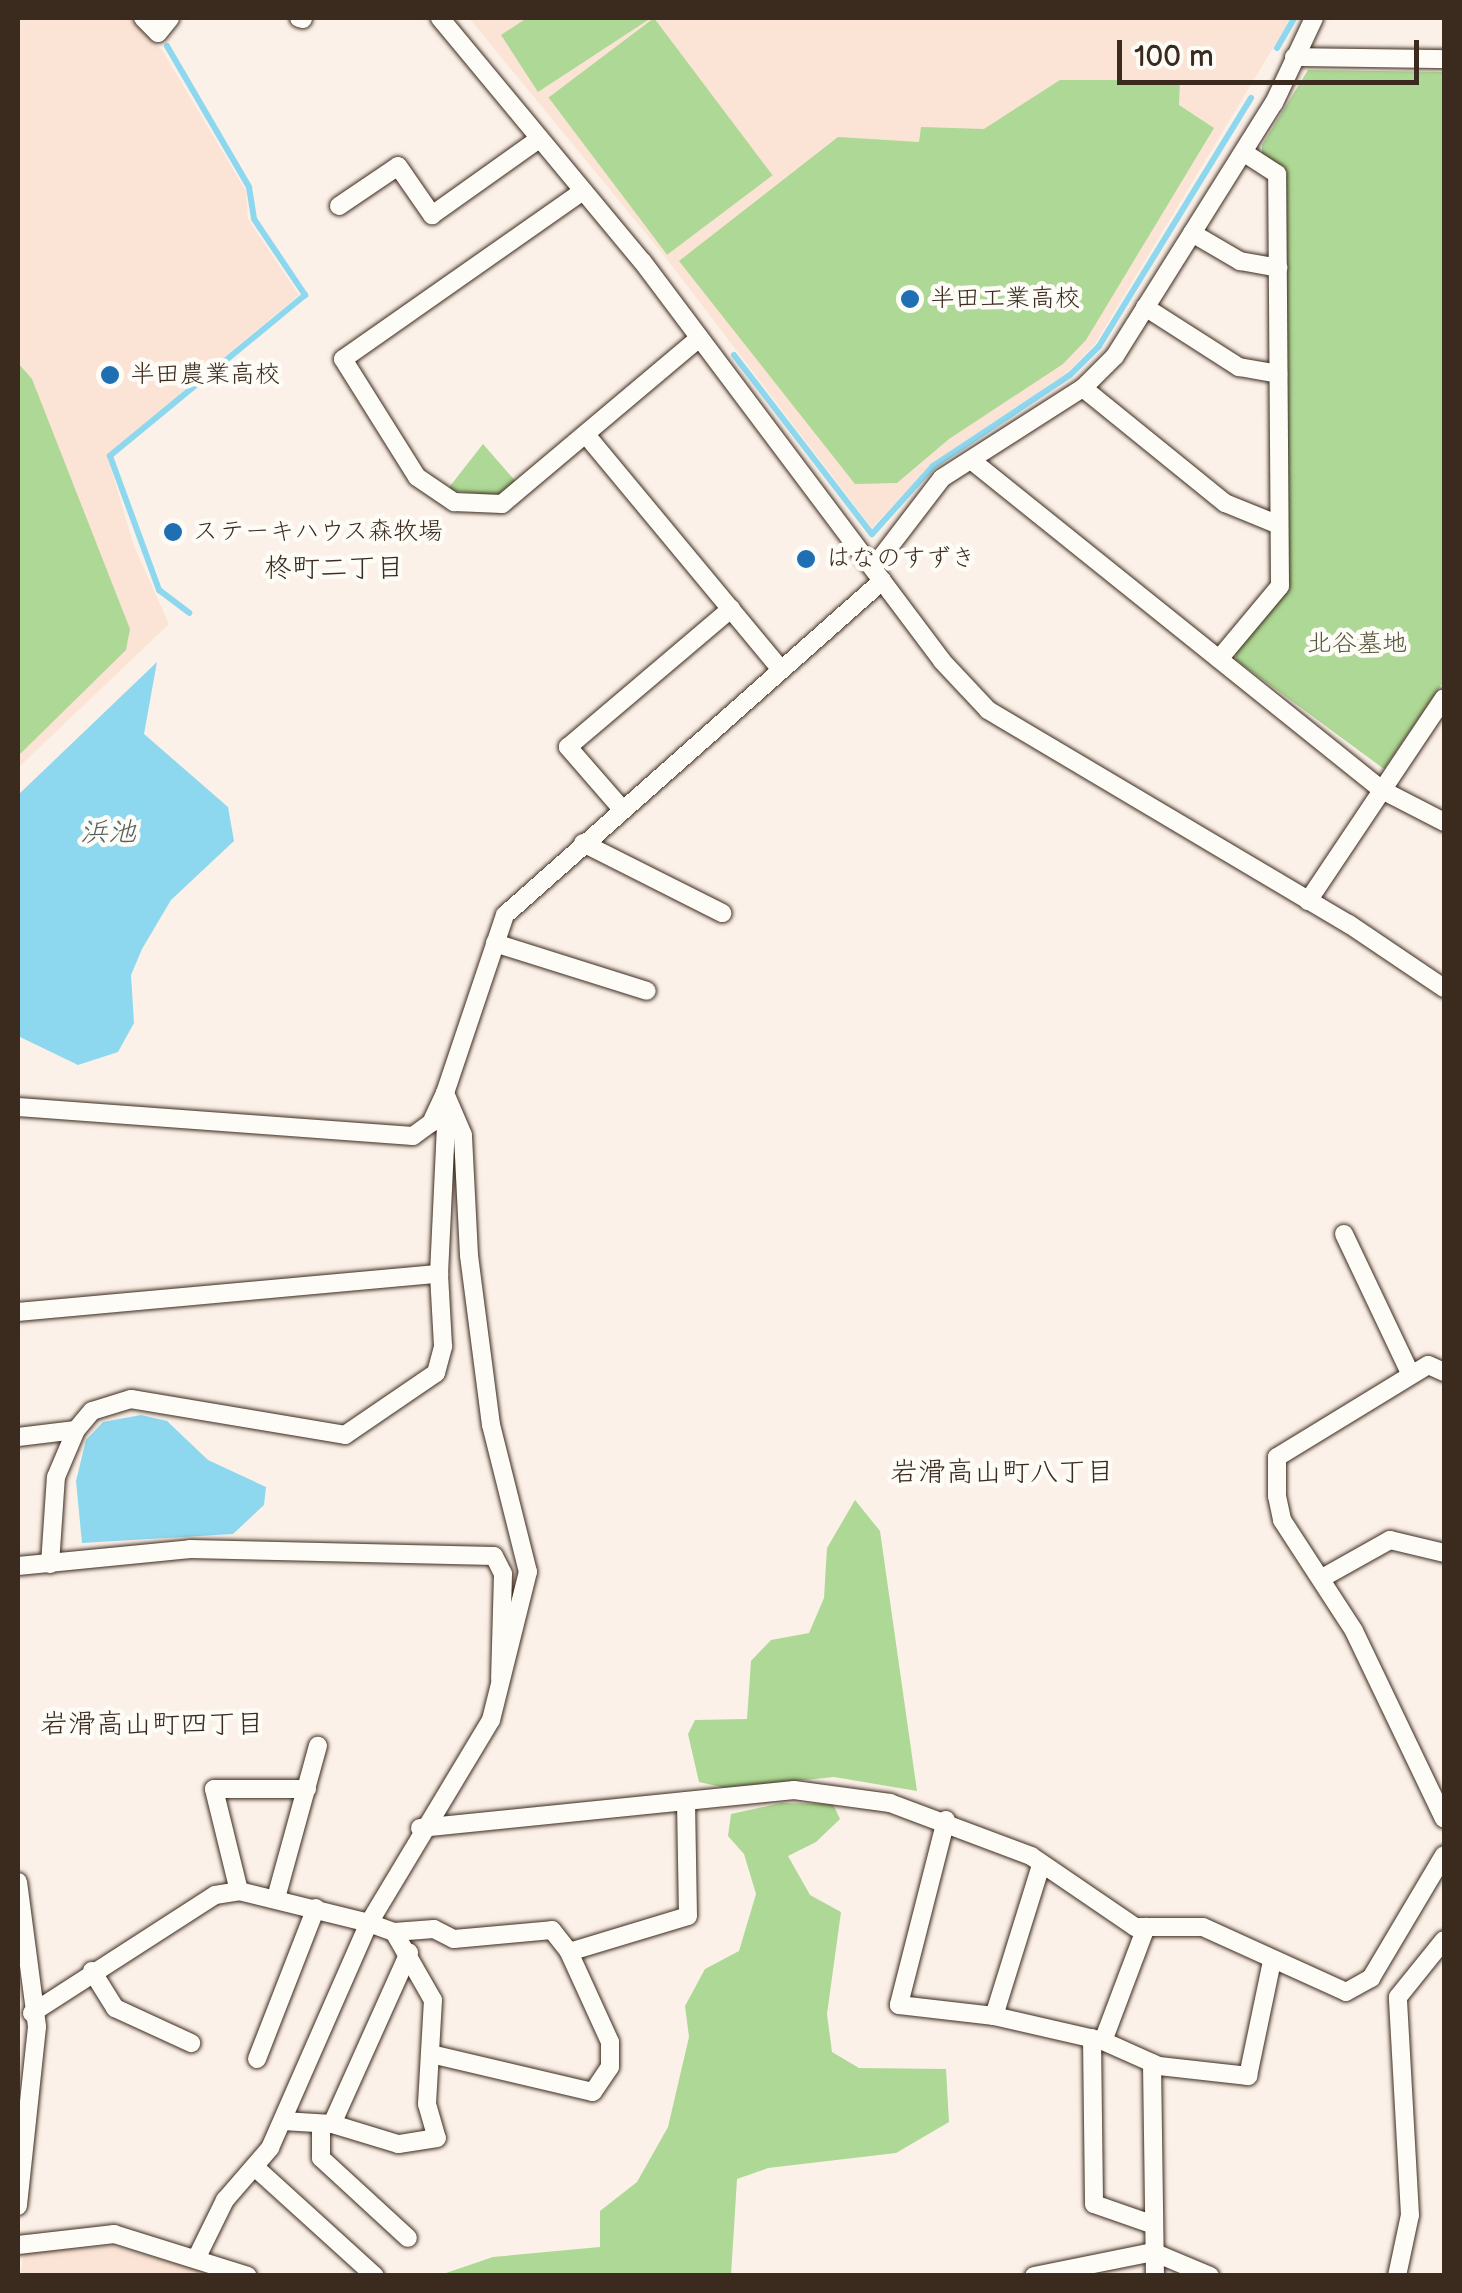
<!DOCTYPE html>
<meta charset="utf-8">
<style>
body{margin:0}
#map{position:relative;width:1462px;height:2293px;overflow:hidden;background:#fcf1e8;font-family:"Balsamiq Sans","Klee One",sans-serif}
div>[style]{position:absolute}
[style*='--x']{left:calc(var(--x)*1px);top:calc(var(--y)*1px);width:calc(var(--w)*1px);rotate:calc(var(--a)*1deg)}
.built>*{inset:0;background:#fbe4d5}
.green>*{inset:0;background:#aed895;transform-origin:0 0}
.water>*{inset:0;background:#8ed8ef}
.stream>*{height:6px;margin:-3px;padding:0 3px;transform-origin:3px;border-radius:3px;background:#8ed8ef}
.roads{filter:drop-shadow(0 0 2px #3b2a1e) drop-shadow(0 0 2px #3b2a1e)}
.minor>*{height:18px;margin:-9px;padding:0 9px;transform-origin:9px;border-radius:9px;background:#fdfcf7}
.dots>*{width:28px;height:28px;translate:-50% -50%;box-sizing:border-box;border:5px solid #fdfcf7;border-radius:50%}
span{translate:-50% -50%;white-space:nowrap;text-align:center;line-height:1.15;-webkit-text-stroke:9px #fdfcf7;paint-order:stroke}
.poi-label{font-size:25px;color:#3b2a1e}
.left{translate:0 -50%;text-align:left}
.park-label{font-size:25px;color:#58563c}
.neighbourhood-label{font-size:28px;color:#3b2a1e}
.water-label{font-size:28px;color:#545e5d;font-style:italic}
.frame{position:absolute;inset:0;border:20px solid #3b2a1e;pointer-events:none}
.scale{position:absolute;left:1117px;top:40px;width:302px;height:45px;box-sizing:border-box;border:5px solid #3b2a1e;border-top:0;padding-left:12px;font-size:30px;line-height:35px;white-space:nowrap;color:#3b2a1e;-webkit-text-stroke:8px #fdfcf7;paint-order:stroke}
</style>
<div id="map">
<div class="built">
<i style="clip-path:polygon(18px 18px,131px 18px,162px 50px,246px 191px,248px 219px,299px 295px,107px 455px,134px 546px,169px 624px,18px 768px)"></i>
<i style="clip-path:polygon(469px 18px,1291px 18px,1095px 344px,1067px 373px,931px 464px,872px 528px,662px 253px)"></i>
<i style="clip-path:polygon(111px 2246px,190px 2267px,220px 2276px,20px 2276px,24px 2253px)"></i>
</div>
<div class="green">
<i style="clip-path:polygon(527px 18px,651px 18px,538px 92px,501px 35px)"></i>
<i style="left:654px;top:18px;width:197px;height:132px;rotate:53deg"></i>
<i style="clip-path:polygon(1308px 70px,1444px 72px,1444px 681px,1384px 769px,1236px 660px,1236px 651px,1287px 589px,1284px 168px,1262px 155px,1262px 145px)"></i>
<i style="clip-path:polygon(1060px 80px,1180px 80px,1179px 105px,1214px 128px,1086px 340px,1063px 364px,949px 439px,897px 483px,855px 484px,679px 261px,838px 137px,919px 142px,921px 127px,984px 129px)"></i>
<i style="clip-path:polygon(18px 363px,32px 379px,130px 629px,126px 650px,18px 756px)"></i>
<i style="clip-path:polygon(483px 444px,517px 483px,499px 496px,447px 490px)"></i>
<i style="clip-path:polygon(855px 1500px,880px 1531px,917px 1791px,834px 1777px,726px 1788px,699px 1782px,688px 1734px,695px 1720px,747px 1719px,751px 1661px,771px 1640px,809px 1633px,824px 1598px,827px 1548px)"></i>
<i style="clip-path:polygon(781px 1803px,833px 1804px,840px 1819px,816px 1842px,788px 1856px,810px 1895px,841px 1912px,827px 2014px,832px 2052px,859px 2068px,946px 2069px,949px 2122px,896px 2153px,768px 2168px,737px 2179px,731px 2275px,437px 2276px,493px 2257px,600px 2247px,600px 2211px,637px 2182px,668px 2127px,689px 2037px,685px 2006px,705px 1969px,739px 1951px,756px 1894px,744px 1854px,728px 1836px,731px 1814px)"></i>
</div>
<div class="water">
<i style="clip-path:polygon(157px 662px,144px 734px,228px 807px,234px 841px,171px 900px,142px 949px,131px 975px,134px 1023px,118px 1052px,78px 1065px,18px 1036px,18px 795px)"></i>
<i style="clip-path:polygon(141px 1415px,167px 1421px,208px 1460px,266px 1487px,264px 1505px,233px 1534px,82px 1543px,76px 1481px,86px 1440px,103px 1422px)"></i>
</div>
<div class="stream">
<i style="--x:167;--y:46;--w:163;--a:59.8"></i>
<i style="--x:249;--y:187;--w:32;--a:81"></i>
<i style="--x:254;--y:219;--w:92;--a:56.1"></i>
<i style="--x:305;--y:295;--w:253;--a:140.5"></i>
<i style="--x:110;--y:456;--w:143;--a:69.9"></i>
<i style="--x:159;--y:590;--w:38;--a:37"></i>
<i style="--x:1277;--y:48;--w:34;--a:-60"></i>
<i style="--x:734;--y:355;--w:226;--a:52.4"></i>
<i style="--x:872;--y:534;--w:91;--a:-48.1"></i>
<i style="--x:933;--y:466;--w:164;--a:-33.6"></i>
<i style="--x:1070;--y:375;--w:41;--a:-45"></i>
<i style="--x:1099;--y:346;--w:291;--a:-58.5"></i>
</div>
<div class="roads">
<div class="minor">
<i style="--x:143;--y:18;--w:21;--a:45"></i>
<i style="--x:158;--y:33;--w:19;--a:-51"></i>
<i style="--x:299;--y:18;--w:4;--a:14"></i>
<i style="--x:440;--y:18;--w:316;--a:50.3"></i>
<i style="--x:642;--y:261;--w:500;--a:53.1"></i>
<i style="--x:942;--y:661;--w:67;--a:46.8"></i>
<i style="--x:988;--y:710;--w:420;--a:30.7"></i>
<i style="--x:1349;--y:924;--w:115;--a:34"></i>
<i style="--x:1294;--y:57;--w:150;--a:0.8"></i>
<i style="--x:583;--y:191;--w:293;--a:145"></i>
<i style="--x:343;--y:359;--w:139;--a:57.9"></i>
<i style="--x:417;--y:477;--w:45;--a:34"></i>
<i style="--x:454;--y:502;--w:48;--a:2.4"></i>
<i style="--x:502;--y:504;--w:258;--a:-40.1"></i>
<i style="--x:339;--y:206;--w:71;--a:-34.1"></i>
<i style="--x:398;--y:166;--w:60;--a:55.2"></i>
<i style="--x:432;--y:215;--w:131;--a:-35.4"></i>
<i style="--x:1192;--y:233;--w:56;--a:30.3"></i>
<i style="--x:1240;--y:261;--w:39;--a:10"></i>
<i style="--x:1145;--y:307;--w:112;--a:32.6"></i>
<i style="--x:1239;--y:367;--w:40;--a:10"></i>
<i style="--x:1083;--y:388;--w:183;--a:39"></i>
<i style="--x:1225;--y:503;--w:58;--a:22.2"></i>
<i style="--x:587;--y:436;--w:304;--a:50.3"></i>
<i style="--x:971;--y:460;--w:527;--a:38.76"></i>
<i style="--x:1382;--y:790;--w:70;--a:27.3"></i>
<i style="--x:873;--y:568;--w:113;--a:-52.5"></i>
<i style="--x:942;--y:478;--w:167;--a:-32.6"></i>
<i style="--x:1083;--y:388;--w:45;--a:-45"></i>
<i style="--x:1115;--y:356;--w:299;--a:-57.9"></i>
<i style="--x:1274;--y:103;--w:94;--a:-64.8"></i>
<i style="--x:1219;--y:659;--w:95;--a:-50.1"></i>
<i style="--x:1280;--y:586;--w:412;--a:-90.4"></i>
<i style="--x:1277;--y:174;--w:40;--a:-147.1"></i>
<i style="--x:621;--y:808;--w:81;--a:-131"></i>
<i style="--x:568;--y:747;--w:214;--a:-40.3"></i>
<i style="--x:583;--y:843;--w:156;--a:26.7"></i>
<i style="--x:1308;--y:901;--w:244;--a:-56.2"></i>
<i style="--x:495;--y:943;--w:159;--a:17.5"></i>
<i style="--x:18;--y:1107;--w:396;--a:4.2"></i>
<i style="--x:413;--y:1136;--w:22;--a:-36"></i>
<i style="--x:431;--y:1123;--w:33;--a:-65"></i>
<i style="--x:445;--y:1093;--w:188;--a:-71.4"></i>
<i style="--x:505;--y:915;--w:504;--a:-41.54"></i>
<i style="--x:1344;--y:1234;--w:156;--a:64.6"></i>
<i style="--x:18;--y:1312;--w:423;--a:-5.2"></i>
<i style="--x:439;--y:1274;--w:169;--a:-87.3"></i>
<i style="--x:1444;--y:1372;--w:17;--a:-156"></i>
<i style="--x:1428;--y:1365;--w:177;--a:148.6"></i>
<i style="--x:1277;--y:1457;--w:39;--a:90"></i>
<i style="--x:1277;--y:1496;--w:25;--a:78"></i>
<i style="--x:1282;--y:1520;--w:132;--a:57"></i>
<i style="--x:1354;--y:1631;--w:208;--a:64.4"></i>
<i style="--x:18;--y:1437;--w:58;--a:-6.9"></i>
<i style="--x:50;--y:1564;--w:87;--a:-86.1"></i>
<i style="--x:56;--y:1477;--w:51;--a:-66.9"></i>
<i style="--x:76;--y:1430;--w:25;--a:-50"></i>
<i style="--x:92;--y:1411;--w:41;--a:-17.1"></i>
<i style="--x:131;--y:1399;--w:217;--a:9.5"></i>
<i style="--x:345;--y:1435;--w:110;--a:-34.3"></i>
<i style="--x:436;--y:1373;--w:28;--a:-75"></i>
<i style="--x:443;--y:1346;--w:72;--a:-93.2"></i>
<i style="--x:18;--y:1566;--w:173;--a:-5.6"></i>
<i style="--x:190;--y:1549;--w:304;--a:1.3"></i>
<i style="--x:494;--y:1556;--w:20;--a:63"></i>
<i style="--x:503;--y:1574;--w:105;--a:91.6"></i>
<i style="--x:1322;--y:1578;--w:78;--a:-29.2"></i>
<i style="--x:1390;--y:1540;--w:56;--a:13.5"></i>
<i style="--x:946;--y:1820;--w:191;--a:104.3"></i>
<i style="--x:899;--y:2005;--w:96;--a:6.6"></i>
<i style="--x:994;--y:2016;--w:112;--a:12.9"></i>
<i style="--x:1103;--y:2041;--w:61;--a:24.1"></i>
<i style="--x:1159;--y:2066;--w:90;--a:6.4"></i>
<i style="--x:1248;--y:2076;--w:117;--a:-78.2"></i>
<i style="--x:420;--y:1828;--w:376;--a:-5.8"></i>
<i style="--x:794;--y:1790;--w:97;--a:7.7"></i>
<i style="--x:890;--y:1803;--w:151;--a:20.6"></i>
<i style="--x:1031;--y:1856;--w:126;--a:34.3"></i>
<i style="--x:1135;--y:1927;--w:68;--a:0"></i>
<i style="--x:1203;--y:1927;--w:157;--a:24.4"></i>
<i style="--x:1346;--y:1992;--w:29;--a:-29"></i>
<i style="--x:1371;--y:1978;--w:143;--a:-59.3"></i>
<i style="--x:18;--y:1882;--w:146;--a:82.5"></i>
<i style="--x:37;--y:2027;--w:180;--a:96.1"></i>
<i style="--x:239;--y:1891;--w:105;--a:-103.8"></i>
<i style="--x:214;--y:1789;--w:93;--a:0"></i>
<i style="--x:276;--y:1898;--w:158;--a:-74.6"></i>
<i style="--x:394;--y:1932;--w:40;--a:-4.3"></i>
<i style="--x:434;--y:1929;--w:22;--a:27"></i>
<i style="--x:454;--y:1939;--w:98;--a:-5.2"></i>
<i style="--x:552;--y:1930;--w:28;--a:52"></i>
<i style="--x:92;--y:1971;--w:44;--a:58.1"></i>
<i style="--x:115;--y:2008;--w:84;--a:24.7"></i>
<i style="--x:32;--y:2013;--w:218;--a:-32.8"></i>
<i style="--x:215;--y:1895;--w:24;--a:-9"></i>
<i style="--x:239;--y:1891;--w:134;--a:13.8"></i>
<i style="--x:369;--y:1923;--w:237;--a:-59"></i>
<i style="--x:491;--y:1720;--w:153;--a:-76"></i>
<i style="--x:528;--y:1572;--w:152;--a:-104.1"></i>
<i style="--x:491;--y:1425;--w:171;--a:-97.4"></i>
<i style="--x:469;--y:1255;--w:120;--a:-92.9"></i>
<i style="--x:463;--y:1135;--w:46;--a:-113.2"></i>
<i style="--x:994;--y:2016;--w:158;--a:-72.7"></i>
<i style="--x:1092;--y:2038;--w:166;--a:89.3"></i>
<i style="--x:1094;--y:2204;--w:60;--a:19.3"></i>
<i style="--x:1103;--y:2041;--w:122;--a:-69.3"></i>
<i style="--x:431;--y:2054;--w:166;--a:13.2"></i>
<i style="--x:593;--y:2092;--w:30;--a:-56"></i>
<i style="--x:610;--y:2067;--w:25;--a:-90"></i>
<i style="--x:610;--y:2042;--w:99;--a:-114.5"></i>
<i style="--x:569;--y:1952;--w:124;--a:-16.8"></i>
<i style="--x:688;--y:1916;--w:115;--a:-91"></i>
<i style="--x:257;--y:2059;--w:162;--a:-68.7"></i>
<i style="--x:1152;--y:2063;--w:213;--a:89.2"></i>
<i style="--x:321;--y:2124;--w:34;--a:90"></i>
<i style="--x:321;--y:2158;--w:118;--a:42.6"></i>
<i style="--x:332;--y:2124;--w:188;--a:-65.8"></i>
<i style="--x:257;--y:2169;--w:159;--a:42.2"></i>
<i style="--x:18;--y:2245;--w:97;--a:-6.5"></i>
<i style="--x:114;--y:2234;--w:140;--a:17.4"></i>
<i style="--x:197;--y:2257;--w:64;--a:-63.8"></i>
<i style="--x:225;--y:2200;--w:69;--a:-49.1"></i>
<i style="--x:270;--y:2148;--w:246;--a:-66.3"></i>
<i style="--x:369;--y:1923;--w:27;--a:20"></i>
<i style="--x:394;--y:1932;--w:78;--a:60.2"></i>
<i style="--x:433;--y:2000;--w:104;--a:93.3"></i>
<i style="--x:427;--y:2104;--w:35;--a:74"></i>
<i style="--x:437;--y:2138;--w:39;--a:171"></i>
<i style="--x:398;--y:2144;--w:69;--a:-163.1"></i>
<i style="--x:332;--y:2124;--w:49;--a:-176.5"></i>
<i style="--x:1034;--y:2276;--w:121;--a:-11.4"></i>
<i style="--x:1153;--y:2252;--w:62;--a:22.8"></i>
<i style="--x:1397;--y:2276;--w:62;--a:-78"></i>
<i style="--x:1410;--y:2215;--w:218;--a:-93.2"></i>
<i style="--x:1398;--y:1997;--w:73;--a:-51.1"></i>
</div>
</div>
<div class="dots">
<i style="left:910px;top:299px;background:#1f6fb2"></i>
<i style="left:110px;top:375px;background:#1f6fb2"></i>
<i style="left:173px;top:532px;background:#1f6fb2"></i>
<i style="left:806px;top:559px;background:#1f6fb2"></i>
</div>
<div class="poi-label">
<span class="left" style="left:930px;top:299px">半田工業高校</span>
<span class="left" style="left:130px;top:375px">半田農業高校</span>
<span class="left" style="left:193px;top:532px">ステーキハウス森牧場</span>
<span class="left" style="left:826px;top:559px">はなのすずき</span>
</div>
<div class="park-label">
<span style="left:1357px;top:644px">北谷墓地</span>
</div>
<div class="neighbourhood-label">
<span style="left:334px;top:569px">柊町二丁目</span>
<span style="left:1002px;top:1473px">岩滑高山町八丁目</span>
<span style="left:152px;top:1725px">岩滑高山町四丁目</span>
</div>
<div class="water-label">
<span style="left:108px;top:833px">浜池</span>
</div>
<div class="frame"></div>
<div class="scale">100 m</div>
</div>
